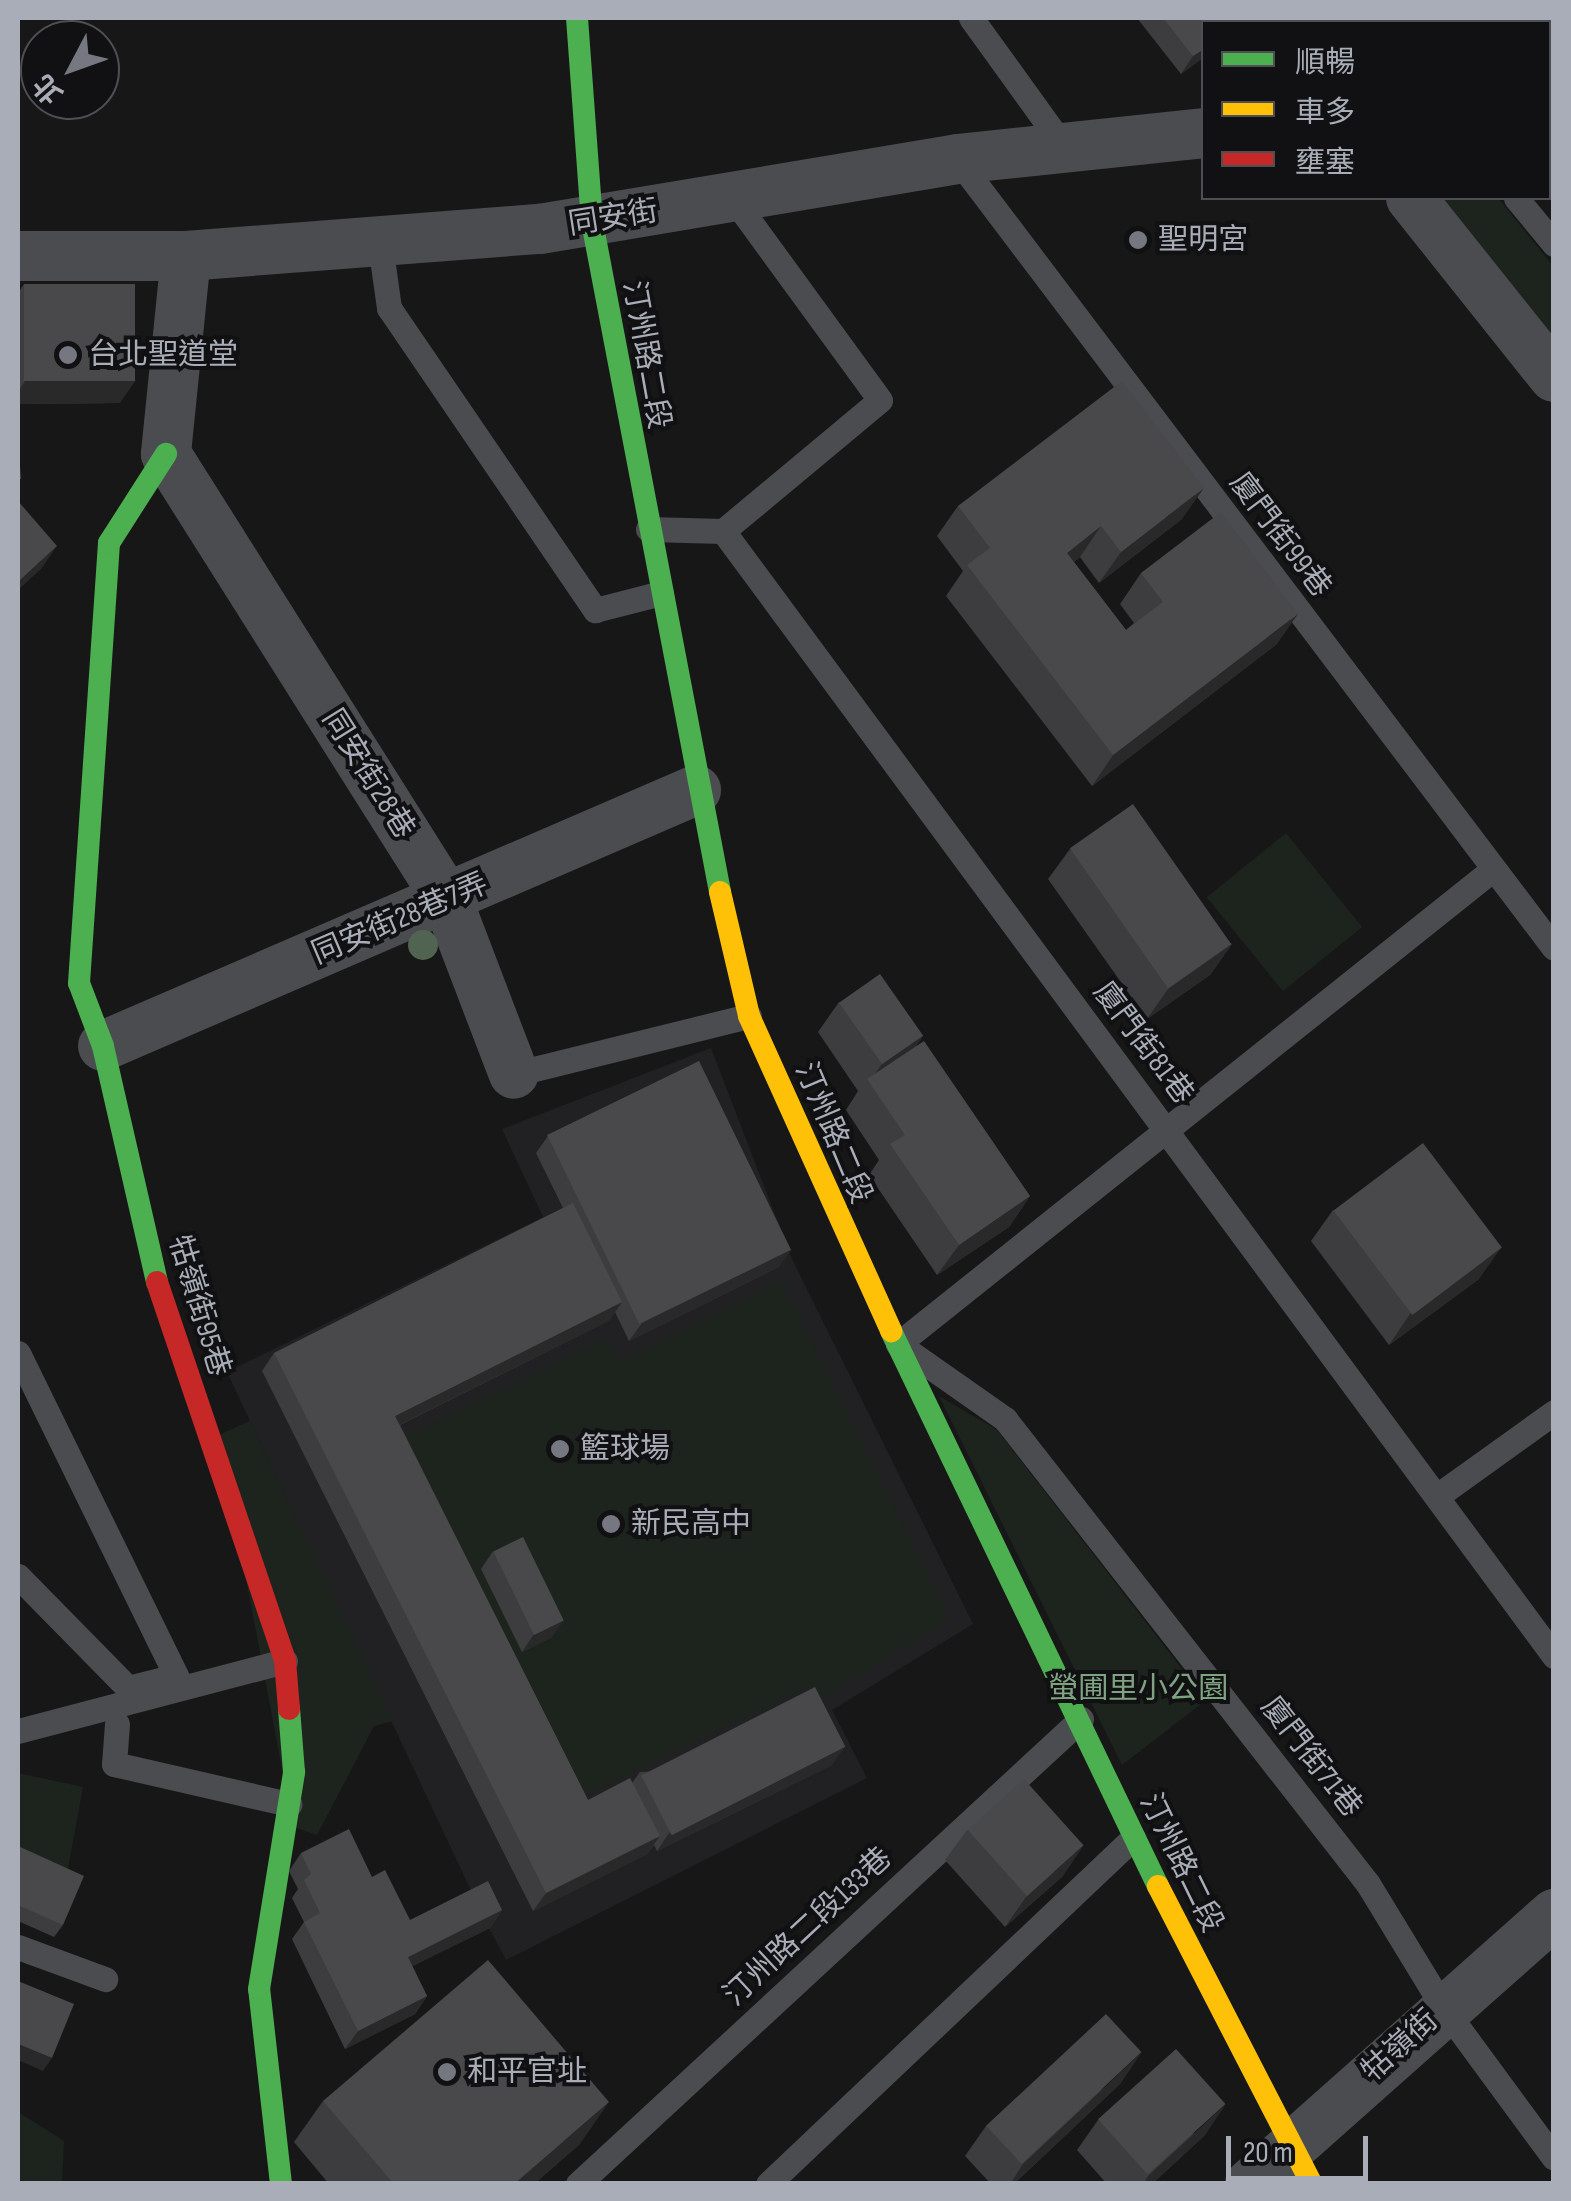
<!DOCTYPE html>
<meta charset="utf-8">
<style>
body{margin:0}
#map{position:relative;width:1571px;height:2201px;overflow:hidden;background:#171717;font-family:"Sofia Sans Condensed","Noto Sans TC",sans-serif}
div>[style]{position:absolute}
[style*='--x']{left:calc(var(--x)*1px);top:calc(var(--y)*1px);width:calc(var(--w)*1px);rotate:calc(var(--a)*1deg)}
.built>*{inset:0;background:#212123}
.green>*{inset:0;background:#1d241e;transform-origin:0 0}
.lane>*{height:25px;margin:-12.5px;padding:0 12.5px;transform-origin:12.5px;border-radius:12.5px;background:#4b4c50}
.street>*{height:50px;margin:-25px;padding:0 25px;transform-origin:25px;border-radius:25px;background:#4b4c50}
.fast>*{height:22px;margin:-11px;padding:0 11px;transform-origin:11px;border-radius:11px;background:#4caf50}
.slow>*{height:22px;margin:-11px;padding:0 11px;transform-origin:11px;border-radius:11px;background:#ffc107}
.jam>*{height:22px;margin:-11px;padding:0 11px;transform-origin:11px;border-radius:11px;background:#c62828}
.trees>*{width:30px;height:30px;margin:-15px;border-radius:50%;background:#506451}
.wall>*{inset:0;background:#3d3d3f;transform-origin:0 0}
.shaded-wall>*{inset:0;background:#29292a}
.building>*{inset:0;background:#49494c;transform-origin:0 0}
.dots>*{width:28px;height:28px;translate:-50% -50%;box-sizing:border-box;border:5px solid #111113;border-radius:50%}
span{translate:-50% -50%;white-space:nowrap;text-align:center;line-height:1.15;-webkit-text-stroke:8px #111113;paint-order:stroke}
.street-label{font-size:30px;color:#a8adb8}
.poi-label{font-size:30px;color:#a8adb8}
.left{translate:0 -50%;text-align:left}
.park-label{font-size:30px;color:#7fa381}
.frame{position:absolute;inset:0;border:20px solid #a8adb8;pointer-events:none}
.legend{position:absolute;left:1201px;top:20px;width:350px;height:180px;box-sizing:border-box;background:#111113;border:2px solid #4d4f55;margin:0;padding:12px 18px;list-style:none;font-size:30px;color:#a8adb8}
.legend li{display:flex;align-items:center;gap:20px;height:50px}
.legend b{width:50px;border:2px solid #4d4f55}
.north{position:absolute;left:20px;top:20px;width:100px;height:100px;box-sizing:border-box;background:#111113;border:2px solid #4d4f55;border-radius:50%;rotate:229deg;font-size:28px;font-weight:700;line-height:40px;text-align:center;color:#a8adb8}
.north::after{content:'';display:block;margin:auto;width:35px;height:45px;background:#757880;clip-path:polygon(50% 0,100% 100%,50% 72%,0 100%)}
.scale{position:absolute;left:1226px;top:2136px;width:142px;height:45px;box-sizing:border-box;border:5px solid #a8adb8;border-top:0;padding-left:12px;font-size:30px;line-height:35px;white-space:nowrap;color:#a8adb8;-webkit-text-stroke:8px #111113;paint-order:stroke}
</style>
<div id="map">
<div class="built">
<i style="clip-path:polygon(711px 1048px,792px 1259px,973px 1624px,832px 1710px,867px 1778px,506px 1960px,489px 1928px,396px 1974px,415px 2014px,345px 2049px,292px 1939px,308px 1930px,292px 1898px,397px 1937px,475px 1899px,227px 1372px,543px 1217px,502px 1129px)"></i>
</div>
<div class="green">
<i style="clip-path:polygon(1425px 198px,1498px 198px,1553px 266px,1553px 359px)"></i>
<i style="left:1286px;top:833px;width:121px;height:102px;rotate:51deg"></i>
<i style="clip-path:polygon(782px 1281px,950px 1619px,814px 1703px,806px 1688px,582px 1797px,402px 1439px,607px 1338px,620px 1362px)"></i>
<i style="clip-path:polygon(939px 1396px,997px 1430px,1206px 1700px,1122px 1765px)"></i>
<i style="clip-path:polygon(250px 1421px,393px 1721px,374px 1726px,317px 1835px,293px 1827px,219px 1435px)"></i>
<i style="clip-path:polygon(18px 1773px,83px 1787px,67px 1874px,18px 1848px)"></i>
<i style="clip-path:polygon(18px 2112px,64px 2141px,62px 2183px,18px 2183px)"></i>
</div>
<div class="lane">
<i style="--x:971;--y:18;--w:164;--a:54.2"></i>
<i style="--x:957;--y:159;--w:989;--a:52.89"></i>
<i style="--x:1516;--y:198;--w:60;--a:50.4"></i>
<i style="--x:380;--y:244;--w:65;--a:82"></i>
<i style="--x:389;--y:308;--w:366;--a:55.7"></i>
<i style="--x:595;--y:610;--w:68;--a:-14.4"></i>
<i style="--x:648;--y:529;--w:75;--a:1.5"></i>
<i style="--x:723;--y:531;--w:1399;--a:53.55"></i>
<i style="--x:723;--y:531;--w:204;--a:-39.8"></i>
<i style="--x:880;--y:400;--w:255;--a:-126.1"></i>
<i style="--x:1492;--y:870;--w:760;--a:141.41"></i>
<i style="--x:898;--y:1344;--w:131;--a:35"></i>
<i style="--x:1005;--y:1419;--w:590;--a:52.02"></i>
<i style="--x:1368;--y:1884;--w:144;--a:58.6"></i>
<i style="--x:1443;--y:2007;--w:187;--a:53.7"></i>
<i style="--x:514;--y:1074;--w:242;--a:-13.9"></i>
<i style="--x:18;--y:1353;--w:360;--a:63.9"></i>
<i style="--x:176;--y:1676;--w:49;--a:166"></i>
<i style="--x:128;--y:1688;--w:157;--a:-134.5"></i>
<i style="--x:1440;--y:1494;--w:140;--a:-35.7"></i>
<i style="--x:117;--y:1724;--w:40;--a:94.3"></i>
<i style="--x:114;--y:1764;--w:180;--a:12.9"></i>
<i style="--x:18;--y:1731;--w:276;--a:-14.7"></i>
<i style="--x:18;--y:1947;--w:93;--a:20.2"></i>
<i style="--x:578;--y:2184;--w:685;--a:-42.75"></i>
<i style="--x:768;--y:2184;--w:503;--a:-43.47"></i>
</div>
<div class="street">
<i style="--x:1436;--y:18;--w:4;--a:90"></i>
<i style="--x:1548;--y:77;--w:6;--a:-9"></i>
<i style="--x:1411;--y:198;--w:229;--a:51.4"></i>
<i style="--x:18;--y:256;--w:168;--a:0"></i>
<i style="--x:186;--y:256;--w:355;--a:-4.4"></i>
<i style="--x:540;--y:229;--w:423;--a:-9.5"></i>
<i style="--x:957;--y:159;--w:248;--a:-6"></i>
<i style="--x:186;--y:256;--w:199;--a:95.8"></i>
<i style="--x:166;--y:454;--w:526;--a:57.73"></i>
<i style="--x:447;--y:899;--w:187;--a:69.1"></i>
<i style="--x:103;--y:1046;--w:646;--a:-23.35"></i>
<i style="--x:1250;--y:2184;--w:407;--a:-41.6"></i>
</div>
<div class="fast">
<i style="--x:577;--y:18;--w:205;--a:85.8"></i>
<i style="--x:592;--y:222;--w:682;--a:79.18"></i>
<i style="--x:157;--y:1282;--w:242;--a:-102.9"></i>
<i style="--x:103;--y:1046;--w:67;--a:-110.9"></i>
<i style="--x:79;--y:983;--w:441;--a:-86.1"></i>
<i style="--x:109;--y:543;--w:106;--a:-57.4"></i>
<i style="--x:891;--y:1331;--w:616;--a:64.31"></i>
<i style="--x:281;--y:2184;--w:196;--a:-96.4"></i>
<i style="--x:259;--y:1989;--w:220;--a:-80.8"></i>
<i style="--x:294;--y:1772;--w:63;--a:-94.5"></i>
</div>
<div class="slow">
<i style="--x:720;--y:892;--w:127;--a:76.8"></i>
<i style="--x:749;--y:1016;--w:346;--a:65.7"></i>
<i style="--x:1158;--y:1886;--w:335;--a:62.7"></i>
</div>
<div class="jam">
<i style="--x:157;--y:1282;--w:400;--a:71.3"></i>
<i style="--x:285;--y:1661;--w:48;--a:85.2"></i>
</div>
<div class="trees">
<i style="left:423px;top:945px"></i>
</div>
<div class="wall">
<i style="clip-path:polygon(1137px 18px,1234px 18px,1204px 22px,1204px 57px,1181px 74px)"></i>
<i style="left:1249px;top:18px;width:37px;height:4px"></i>
<i style="clip-path:polygon(24px 284px,120px 403px,18px 404px,18px 293px)"></i>
<i style="clip-path:polygon(958px 506px,1182px 519px,1099px 583px,1080px 557px,1074px 562px,1126px 630px,1134px 623px,1120px 604px,1141px 573px,1277px 644px,1092px 786px,946px 596px,963px 571px,937px 536px)"></i>
<i style="clip-path:polygon(1070px 849px,1232px 944px,1210px 975px,1147px 1019px,1048px 879px)"></i>
<i style="clip-path:polygon(839px 1002px,923px 1036px,916px 1046px,1030px 1196px,1009px 1227px,937px 1275px,869px 1175px,879px 1160px,846px 1110px,858px 1091px,818px 1032px)"></i>
<i style="clip-path:polygon(548px 1136px,779px 1267px,629px 1341px,615px 1312px,610px 1320px,400px 1425px,588px 1800px,632px 1783px,640px 1772px,832px 1765px,657px 1851px,654px 1845px,647px 1854px,533px 1911px,262px 1371px,274px 1353px,563px 1208px,536px 1153px)"></i>
<i style="clip-path:polygon(1333px 1210px,1479px 1279px,1389px 1345px,1311px 1241px)"></i>
<i style="clip-path:polygon(493px 1551px,552px 1637px,522px 1652px,481px 1569px)"></i>
<i style="clip-path:polygon(967px 1830px,1063px 1876px,1005px 1927px,945px 1860px)"></i>
<i style="clip-path:polygon(18px 1846px,63px 1925px,54px 1937px,18px 1921px)"></i>
<i style="clip-path:polygon(301px 1853px,372px 1877px,410px 1920px,502px 1910px,490px 1928px,412px 1966px,427px 1996px,415px 2014px,345px 2049px,292px 1939px,304px 1922px,292px 1898px,298px 1889px,289px 1871px)"></i>
<i style="clip-path:polygon(1121px 2083px,1014px 2184px,991px 2184px,965px 2156px,986px 2126px)"></i>
<i style="clip-path:polygon(323px 2101px,580px 2144px,534px 2184px,329px 2184px,294px 2142px)"></i>
<i style="clip-path:polygon(1098px 2120px,1205px 2135px,1152px 2184px,1107px 2184px,1077px 2150px)"></i>
</div>
<div class="shaded-wall">
<i style="clip-path:polygon(1204px 49px,1204px 57px,1181px 74px,1193px 56px)"></i>
<i style="clip-path:polygon(136px 380px,120px 403px,18px 404px,18px 392px,25px 381px)"></i>
<i style="clip-path:polygon(1204px 488px,1182px 519px,1099px 583px,1121px 552px)"></i>
<i style="clip-path:polygon(1101px 526px,1080px 557px,1046px 584px,1067px 553px)"></i>
<i style="clip-path:polygon(57px 546px,41px 569px,18px 590px,18px 582px)"></i>
<i style="clip-path:polygon(1298px 614px,1277px 644px,1092px 786px,1113px 755px)"></i>
<i style="clip-path:polygon(1232px 944px,1210px 975px,1147px 1019px,1168px 989px)"></i>
<i style="clip-path:polygon(923px 1036px,902px 1067px,869px 1082px,882px 1064px)"></i>
<i style="clip-path:polygon(1030px 1196px,1009px 1227px,937px 1275px,959px 1245px)"></i>
<i style="clip-path:polygon(1501px 1248px,1479px 1279px,1389px 1345px,1410px 1314px)"></i>
<i style="clip-path:polygon(792px 1249px,779px 1267px,629px 1341px,642px 1323px)"></i>
<i style="clip-path:polygon(622px 1302px,610px 1320px,383px 1433px,395px 1416px)"></i>
<i style="clip-path:polygon(564px 1620px,552px 1637px,522px 1652px,534px 1634px)"></i>
<i style="clip-path:polygon(845px 1747px,832px 1765px,657px 1851px,669px 1833px)"></i>
<i style="clip-path:polygon(660px 1836px,647px 1854px,533px 1911px,546px 1893px)"></i>
<i style="clip-path:polygon(1084px 1845px,1063px 1876px,1005px 1927px,1026px 1897px)"></i>
<i style="clip-path:polygon(502px 1910px,490px 1928px,395px 1975px,408px 1957px)"></i>
<i style="clip-path:polygon(427px 1996px,415px 2014px,345px 2049px,358px 2031px)"></i>
<i style="clip-path:polygon(18px 2044px,52px 2058px,43px 2071px,18px 2060px)"></i>
<i style="clip-path:polygon(1142px 2052px,1121px 2083px,1014px 2184px,1010px 2184px,1023px 2164px)"></i>
<i style="clip-path:polygon(609px 2102px,580px 2144px,534px 2184px,514px 2184px)"></i>
<i style="clip-path:polygon(1226px 2104px,1205px 2135px,1152px 2184px,1143px 2184px,1148px 2176px)"></i>
</div>
<div class="building">
<i style="clip-path:polygon(1163px 18px,1233px 18px,1236px 22px,1204px 22px,1204px 49px,1193px 56px)"></i>
<i style="left:1265px;top:18px;width:21px;height:4px"></i>
<i style="left:24px;top:284px;width:111px;height:97px"></i>
<i style="clip-path:polygon(1122px 381px,1204px 488px,1121px 552px,1101px 526px,1067px 553px,1126px 630px,1163px 602px,1141px 573px,1221px 512px,1298px 614px,1113px 755px,967px 565px,990px 548px,958px 506px)"></i>
<i style="clip-path:polygon(18px 452px,19px 452px,21px 479px,18px 479px)"></i>
<i style="clip-path:polygon(18px 501px,57px 546px,18px 582px)"></i>
<i style="left:1133px;top:804px;width:171px;height:77px;rotate:55deg"></i>
<i style="left:880px;top:974px;width:75px;height:50px;rotate:55deg"></i>
<i style="clip-path:polygon(924px 1041px,1030px 1196px,959px 1245px,890px 1144px,905px 1135px,867px 1079px)"></i>
<i style="left:699px;top:1061px;width:210px;height:169px;rotate:64deg"></i>
<i style="left:1423px;top:1143px;width:131px;height:112px;rotate:53deg"></i>
<i style="clip-path:polygon(573px 1203px,622px 1302px,395px 1416px,588px 1800px,630px 1778px,660px 1836px,546px 1893px,274px 1353px)"></i>
<i style="left:523px;top:1537px;width:93px;height:33px;rotate:64deg"></i>
<i style="left:815px;top:1687px;width:67px;height:195px;rotate:63deg"></i>
<i style="left:1024px;top:1779px;width:89px;height:76px;rotate:48deg"></i>
<i style="clip-path:polygon(349px 1829px,372px 1877px,385px 1870px,410px 1920px,488px 1881px,502px 1910px,408px 1957px,427px 1996px,358px 2031px,304px 1922px,320px 1913px,304px 1880px,311px 1874px,301px 1853px)"></i>
<i style="clip-path:polygon(18px 1846px,84px 1876px,63px 1925px,18px 1905px)"></i>
<i style="clip-path:polygon(488px 1960px,609px 2102px,514px 2184px,394px 2184px,323px 2101px)"></i>
<i style="clip-path:polygon(18px 1981px,74px 2004px,52px 2058px,18px 2044px)"></i>
<i style="left:1106px;top:2014px;width:52px;height:164px;rotate:47deg"></i>
<i style="left:1176px;top:2049px;width:74px;height:105px;rotate:48deg"></i>
</div>
<div class="dots">
<i style="left:1138px;top:240px;background:#757880"></i>
<i style="left:68px;top:355px;background:#757880"></i>
<i style="left:560px;top:1449px;background:#757880"></i>
<i style="left:611px;top:1524px;background:#757880"></i>
<i style="left:447px;top:2072px;background:#757880"></i>
</div>
<div class="street-label">
<span style="left:613px;top:218px;rotate:-9deg">同安街</span>
<span style="left:646px;top:355px;rotate:80deg">汀州路二段</span>
<span style="left:1280px;top:535px;rotate:53deg">廈門街99巷</span>
<span style="left:368px;top:774px;rotate:58deg">同安街28巷</span>
<span style="left:400px;top:919px;rotate:-23deg">同安街28巷7弄</span>
<span style="left:1143px;top:1043px;rotate:53deg">廈門街81巷</span>
<span style="left:833px;top:1133px;rotate:67deg">汀州路二段</span>
<span style="left:199px;top:1306px;rotate:73deg">牯嶺街95巷</span>
<span style="left:1311px;top:1757px;rotate:52deg">廈門街71巷</span>
<span style="left:1181px;top:1863px;rotate:64deg">汀州路二段</span>
<span style="left:808px;top:1927px;rotate:-43deg">汀州路二段133巷</span>
<span style="left:1400px;top:2046px;rotate:-42deg">牯嶺街</span>
</div>
<div class="poi-label">
<span class="left" style="left:1158px;top:240px">聖明宮</span>
<span class="left" style="left:88px;top:355px">台北聖道堂</span>
<span class="left" style="left:580px;top:1449px">籃球場</span>
<span class="left" style="left:631px;top:1524px">新民高中</span>
<span class="left" style="left:467px;top:2072px">和平官址</span>
</div>
<div class="park-label">
<span style="left:1138px;top:1689px">螢圃里小公園</span>
</div>
<div class="frame"></div>
<ul class="legend">
<li><b style="height:12px;background:#4caf50"></b>順暢</li>
<li><b style="height:12px;background:#ffc107"></b>車多</li>
<li><b style="height:12px;background:#c62828"></b>壅塞</li>
</ul>
<div class="north">北</div>
<div class="scale">20 m</div>
</div>
